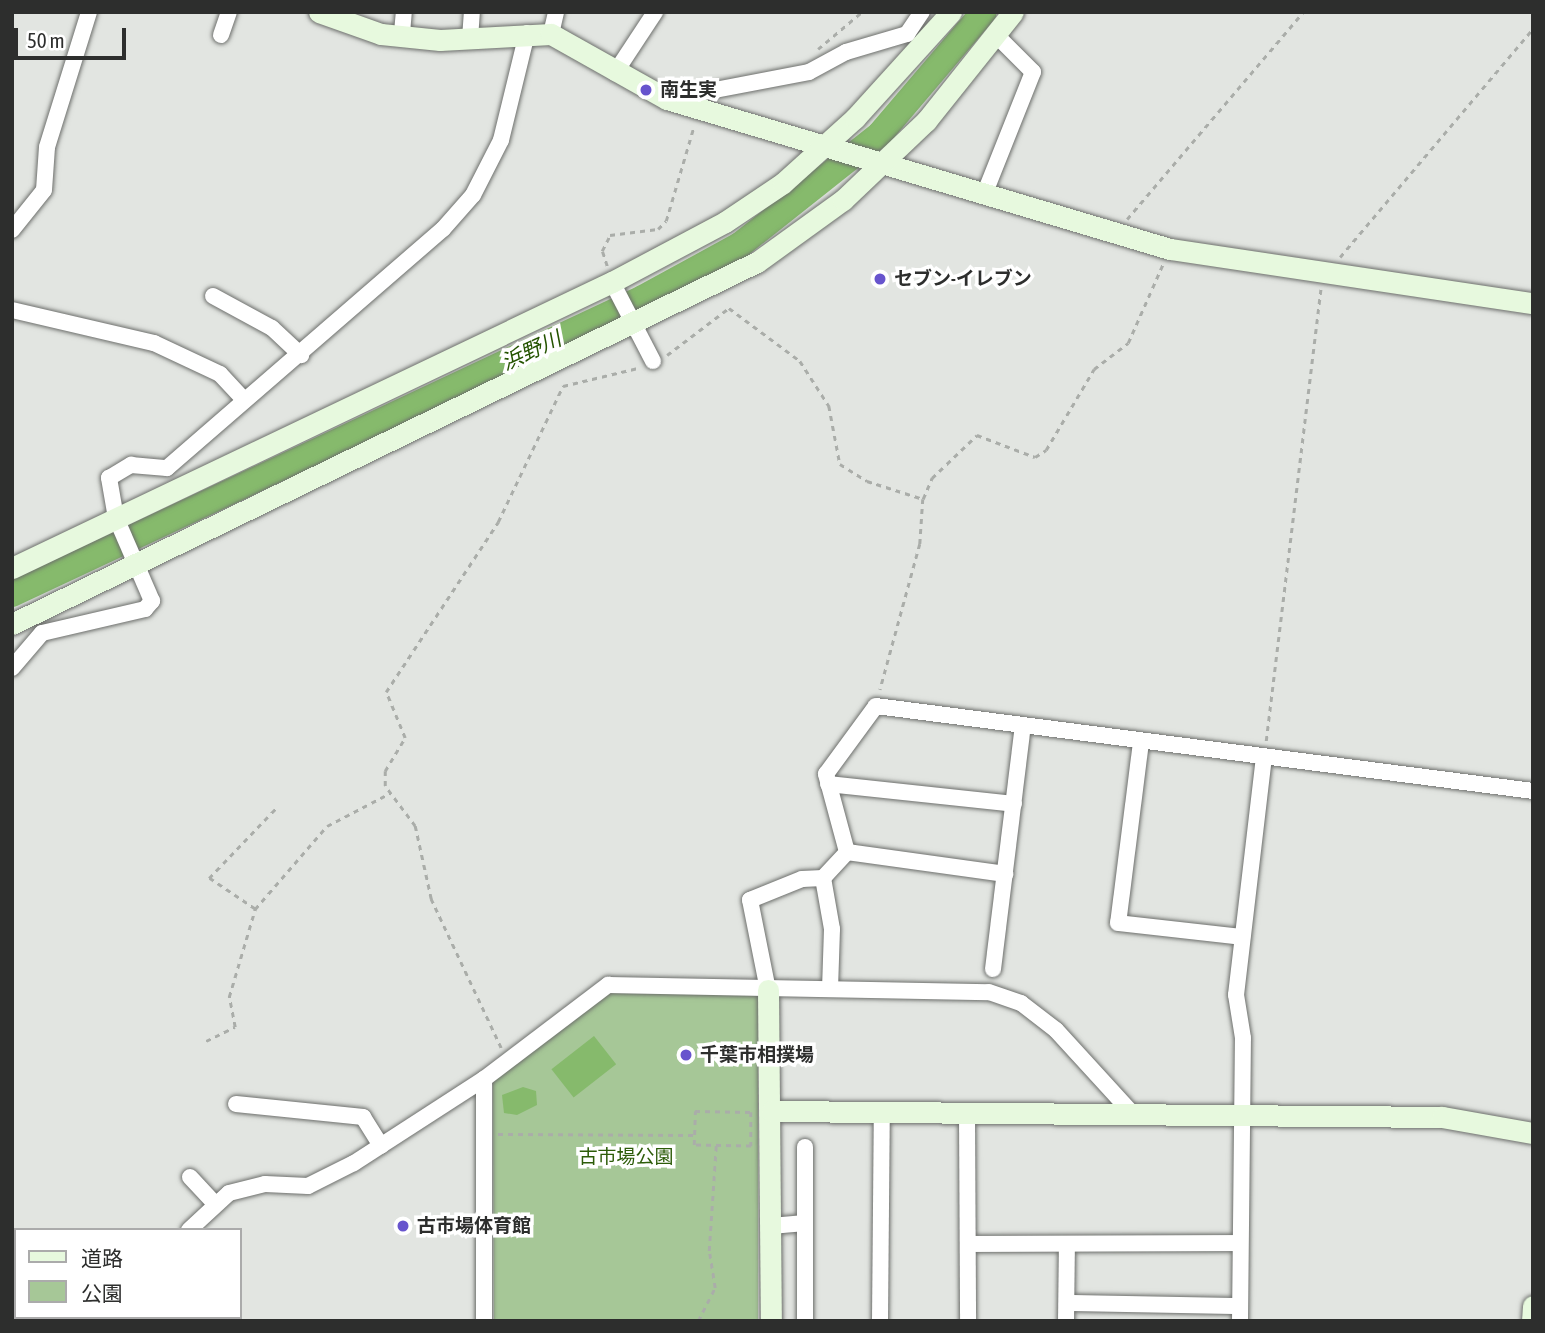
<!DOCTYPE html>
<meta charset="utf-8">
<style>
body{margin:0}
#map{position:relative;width:1545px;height:1333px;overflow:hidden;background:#e2e5e1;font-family:"Asap Condensed","Noto Sans JP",sans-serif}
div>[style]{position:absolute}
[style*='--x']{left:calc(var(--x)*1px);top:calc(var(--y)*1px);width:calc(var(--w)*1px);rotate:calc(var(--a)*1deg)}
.green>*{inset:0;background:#a6c797}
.water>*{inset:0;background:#86ba6c;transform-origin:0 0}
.river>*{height:26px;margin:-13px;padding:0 13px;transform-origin:13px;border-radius:13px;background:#86ba6c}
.path>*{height:2.5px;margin-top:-1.25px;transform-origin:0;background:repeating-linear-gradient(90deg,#aaada9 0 5px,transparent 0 10px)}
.roads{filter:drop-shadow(0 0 2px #6d6f6c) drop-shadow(0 0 2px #6d6f6c)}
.street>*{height:16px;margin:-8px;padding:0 8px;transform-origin:8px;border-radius:8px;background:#fff}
.secondary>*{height:21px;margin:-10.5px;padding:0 10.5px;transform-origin:10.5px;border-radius:10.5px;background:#e7f9de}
.dots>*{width:19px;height:19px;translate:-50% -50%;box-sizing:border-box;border:4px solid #fff;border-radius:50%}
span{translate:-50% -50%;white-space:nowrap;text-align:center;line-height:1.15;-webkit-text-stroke:7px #fff;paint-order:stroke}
.poi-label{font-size:19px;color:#2d2e2d;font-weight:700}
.left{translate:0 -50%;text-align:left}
.park-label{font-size:19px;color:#2d5c09}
.water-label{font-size:21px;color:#255400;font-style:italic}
.frame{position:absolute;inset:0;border:14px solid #2d2e2d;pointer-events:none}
.legend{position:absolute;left:14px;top:1228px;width:228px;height:91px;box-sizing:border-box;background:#fff;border:2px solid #ababab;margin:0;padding:9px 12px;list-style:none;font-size:21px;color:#2d2e2d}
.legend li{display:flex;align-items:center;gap:14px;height:35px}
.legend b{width:35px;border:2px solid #ababab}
.scale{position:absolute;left:14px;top:28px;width:112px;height:32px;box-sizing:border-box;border:4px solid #2d2e2d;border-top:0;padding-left:9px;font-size:21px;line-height:24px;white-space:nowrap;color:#2d2e2d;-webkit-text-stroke:5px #fff;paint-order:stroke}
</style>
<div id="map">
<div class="green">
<i style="clip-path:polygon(609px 993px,758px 994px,758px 1321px,494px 1321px,493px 1081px)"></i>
</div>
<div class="water">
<i style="left:594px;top:1036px;width:36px;height:54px;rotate:52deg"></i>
<i style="clip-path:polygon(523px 1087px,536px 1091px,537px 1105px,517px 1115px,504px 1113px,502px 1095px)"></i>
</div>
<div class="river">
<i style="--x:12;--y:594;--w:697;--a:-25.13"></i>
<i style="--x:643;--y:298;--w:111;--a:-28.7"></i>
<i style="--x:740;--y:245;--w:179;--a:-38.4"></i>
<i style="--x:880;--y:134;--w:160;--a:-49.6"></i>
</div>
<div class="path">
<i style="--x:818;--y:49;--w:57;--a:-40.1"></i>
<i style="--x:1127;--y:219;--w:272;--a:-49.6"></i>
<i style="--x:1340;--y:257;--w:299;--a:-49.8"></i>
<i style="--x:607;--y:266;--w:16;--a:-108"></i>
<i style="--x:602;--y:251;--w:18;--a:-63"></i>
<i style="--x:610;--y:235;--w:48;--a:-7.1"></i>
<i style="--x:658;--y:229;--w:11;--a:-45"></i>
<i style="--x:666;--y:221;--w:99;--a:-73.6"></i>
<i style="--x:667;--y:355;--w:78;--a:-37.2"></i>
<i style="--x:729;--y:308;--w:89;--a:36.7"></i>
<i style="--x:800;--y:361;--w:54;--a:57.2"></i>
<i style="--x:829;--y:406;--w:59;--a:79.3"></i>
<i style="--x:840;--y:464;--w:32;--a:32"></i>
<i style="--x:867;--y:481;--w:59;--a:17.8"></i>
<i style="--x:923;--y:499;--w:45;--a:93.8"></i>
<i style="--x:920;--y:544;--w:151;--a:105.3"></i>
<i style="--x:923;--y:499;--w:23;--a:-67"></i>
<i style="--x:932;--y:478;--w:62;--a:-43.7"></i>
<i style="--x:977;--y:435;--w:62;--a:20.8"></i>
<i style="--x:1035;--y:457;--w:13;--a:-32"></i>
<i style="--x:1046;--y:450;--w:94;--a:-59.3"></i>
<i style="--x:1094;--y:369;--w:43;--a:-37.4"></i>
<i style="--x:1128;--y:343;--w:86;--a:-66.1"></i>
<i style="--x:1266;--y:741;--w:455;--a:-83.1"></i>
<i style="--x:255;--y:909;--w:55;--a:-146"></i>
<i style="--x:209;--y:878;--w:98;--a:-46.2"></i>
<i style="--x:206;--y:1041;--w:32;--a:-26"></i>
<i style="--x:235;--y:1027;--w:31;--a:-101"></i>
<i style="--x:229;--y:997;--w:92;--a:-73.5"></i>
<i style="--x:255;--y:909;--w:110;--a:-49.1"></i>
<i style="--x:327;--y:826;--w:71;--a:-27.6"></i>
<i style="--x:501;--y:1048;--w:165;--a:-115.2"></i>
<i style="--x:431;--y:899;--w:75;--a:-102.4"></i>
<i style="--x:415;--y:826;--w:50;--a:-126.9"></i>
<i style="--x:385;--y:786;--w:15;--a:-90"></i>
<i style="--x:385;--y:771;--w:39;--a:-59"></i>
<i style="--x:405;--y:738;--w:50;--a:-112.4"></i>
<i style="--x:386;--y:692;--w:204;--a:-56.6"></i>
<i style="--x:498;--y:522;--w:151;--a:-64.5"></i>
<i style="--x:563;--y:386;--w:77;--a:-13.5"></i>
<i style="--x:695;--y:1111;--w:56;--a:1"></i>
<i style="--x:751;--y:1112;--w:34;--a:90"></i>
<i style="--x:751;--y:1146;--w:57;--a:-179"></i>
<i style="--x:694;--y:1145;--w:34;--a:-88"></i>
<i style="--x:498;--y:1134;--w:196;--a:0.3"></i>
<i style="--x:674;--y:1321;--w:36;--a:0"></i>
<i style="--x:698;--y:1321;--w:37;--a:-63"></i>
<i style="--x:715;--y:1288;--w:37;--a:-99"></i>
<i style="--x:709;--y:1251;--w:106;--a:-86.2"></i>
</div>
<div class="roads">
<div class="street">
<i style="--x:402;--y:33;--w:21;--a:-85"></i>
<i style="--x:551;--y:34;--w:23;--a:-77"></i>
<i style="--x:221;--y:35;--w:24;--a:-71"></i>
<i style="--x:470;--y:39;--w:27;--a:-86"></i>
<i style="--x:615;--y:73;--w:73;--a:-56.7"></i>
<i style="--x:673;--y:98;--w:138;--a:-10.8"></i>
<i style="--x:809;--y:72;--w:42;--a:-28.4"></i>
<i style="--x:846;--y:52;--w:64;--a:-16.4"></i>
<i style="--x:907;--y:34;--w:27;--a:-56"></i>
<i style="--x:986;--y:190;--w:127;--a:-68.3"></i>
<i style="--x:1033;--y:72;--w:52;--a:-135"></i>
<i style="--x:12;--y:230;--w:51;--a:-51.3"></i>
<i style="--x:44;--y:190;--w:43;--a:-86"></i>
<i style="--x:47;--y:147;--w:141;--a:-72.7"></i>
<i style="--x:612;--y:282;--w:89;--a:62.6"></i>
<i style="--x:213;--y:296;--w:67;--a:28.5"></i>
<i style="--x:272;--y:328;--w:40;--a:43"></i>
<i style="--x:12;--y:310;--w:146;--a:13.1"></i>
<i style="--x:154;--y:343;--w:73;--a:25.2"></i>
<i style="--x:220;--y:374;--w:34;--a:47"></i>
<i style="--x:12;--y:668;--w:46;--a:-49.4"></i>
<i style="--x:42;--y:633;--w:106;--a:-13.1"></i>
<i style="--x:145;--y:609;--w:11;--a:-49"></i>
<i style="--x:152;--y:601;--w:90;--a:-113.4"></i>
<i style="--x:116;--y:518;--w:41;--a:-99.9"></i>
<i style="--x:109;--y:478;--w:26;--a:-31"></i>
<i style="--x:131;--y:465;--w:36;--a:5"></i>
<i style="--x:167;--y:468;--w:365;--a:-40.9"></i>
<i style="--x:443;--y:229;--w:45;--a:-48.6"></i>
<i style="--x:473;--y:195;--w:62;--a:-63"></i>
<i style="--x:501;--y:140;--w:110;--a:-76.3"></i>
<i style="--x:1141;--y:742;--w:182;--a:97.2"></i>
<i style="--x:1118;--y:923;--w:125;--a:6.4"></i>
<i style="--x:828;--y:784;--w:187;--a:6.1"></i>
<i style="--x:847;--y:852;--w:81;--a:-105.1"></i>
<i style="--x:826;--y:774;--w:84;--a:-53.7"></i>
<i style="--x:876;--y:706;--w:662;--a:7.37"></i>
<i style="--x:847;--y:852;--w:160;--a:7.9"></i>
<i style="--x:823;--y:878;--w:52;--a:80"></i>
<i style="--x:832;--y:929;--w:60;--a:91.9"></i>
<i style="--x:993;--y:969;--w:245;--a:-83"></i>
<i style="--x:768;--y:990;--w:92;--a:-101.3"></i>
<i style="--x:750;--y:900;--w:56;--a:-22"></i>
<i style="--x:802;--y:879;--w:21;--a:-3"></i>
<i style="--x:823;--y:878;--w:35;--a:-47"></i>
<i style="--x:484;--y:1079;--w:242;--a:90"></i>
<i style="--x:236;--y:1104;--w:128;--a:5.8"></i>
<i style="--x:363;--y:1117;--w:34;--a:58"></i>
<i style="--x:967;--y:1114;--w:207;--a:89.7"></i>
<i style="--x:805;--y:1147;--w:174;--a:90"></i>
<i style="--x:190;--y:1177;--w:34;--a:47"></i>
<i style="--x:771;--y:1226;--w:34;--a:-5"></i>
<i style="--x:189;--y:1230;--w:54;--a:-42.8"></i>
<i style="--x:229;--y:1193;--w:37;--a:-14"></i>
<i style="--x:265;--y:1184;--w:43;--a:2.7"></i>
<i style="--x:308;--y:1186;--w:51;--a:-26.6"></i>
<i style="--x:354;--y:1163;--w:155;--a:-32.9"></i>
<i style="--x:484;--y:1079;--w:156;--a:-37.2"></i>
<i style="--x:608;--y:985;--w:381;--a:1.1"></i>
<i style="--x:989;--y:992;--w:34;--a:19"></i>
<i style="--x:1021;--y:1003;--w:44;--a:37.6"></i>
<i style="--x:1056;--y:1030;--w:110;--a:47.6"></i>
<i style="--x:970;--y:1244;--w:269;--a:-0.2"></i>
<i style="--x:1067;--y:1303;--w:172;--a:1"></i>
<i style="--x:204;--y:1317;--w:4;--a:90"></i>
<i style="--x:162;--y:1321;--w:4;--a:-63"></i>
<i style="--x:880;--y:1321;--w:210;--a:-89.5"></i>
<i style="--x:1066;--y:1321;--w:77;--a:-89.3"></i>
<i style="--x:1240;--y:1321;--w:283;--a:-89.4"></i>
<i style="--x:1243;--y:1038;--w:44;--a:-99.2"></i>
<i style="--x:1236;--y:995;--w:239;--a:-83.3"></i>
</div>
<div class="secondary">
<i style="--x:319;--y:12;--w:66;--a:19.5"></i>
<i style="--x:381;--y:34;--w:59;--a:5.8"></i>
<i style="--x:440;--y:40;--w:111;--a:-3.1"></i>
<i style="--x:551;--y:34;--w:133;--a:29.3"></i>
<i style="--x:667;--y:99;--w:525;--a:16.61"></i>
<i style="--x:1170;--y:249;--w:367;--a:8.5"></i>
<i style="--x:12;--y:568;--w:665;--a:-25.49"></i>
<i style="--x:612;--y:282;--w:128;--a:-28"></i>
<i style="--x:725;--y:222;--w:70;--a:-33.9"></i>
<i style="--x:783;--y:183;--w:97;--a:-42.1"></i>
<i style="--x:855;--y:118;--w:143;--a:-47.8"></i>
<i style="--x:12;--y:624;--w:828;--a:-25.92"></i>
<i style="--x:757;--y:262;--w:106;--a:-35.8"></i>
<i style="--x:843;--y:200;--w:115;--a:-43.6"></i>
<i style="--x:926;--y:121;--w:139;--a:-51.4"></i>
<i style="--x:768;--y:990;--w:331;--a:89.5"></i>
<i style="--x:772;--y:1111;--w:670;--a:0.51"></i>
<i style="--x:1442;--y:1117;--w:92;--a:10"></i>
<i style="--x:1532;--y:1321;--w:15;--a:-86"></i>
</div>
</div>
<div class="dots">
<i style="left:646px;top:90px;background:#6754cd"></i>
<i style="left:880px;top:279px;background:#6754cd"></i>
<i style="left:686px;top:1055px;background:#6754cd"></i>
<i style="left:403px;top:1226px;background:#6754cd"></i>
</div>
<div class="poi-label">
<span class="left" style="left:660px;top:90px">南生実</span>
<span class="left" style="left:894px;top:279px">セブン-イレブン</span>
<span class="left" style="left:700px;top:1055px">千葉市相撲場</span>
<span class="left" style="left:417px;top:1226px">古市場体育館</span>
</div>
<div class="park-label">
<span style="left:626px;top:1157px">古市場公園</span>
</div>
<div class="water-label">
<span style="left:531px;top:350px;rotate:-25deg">浜野川</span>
</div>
<div class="frame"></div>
<ul class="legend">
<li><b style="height:9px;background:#e7f9de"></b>道路</li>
<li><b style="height:19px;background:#a6c797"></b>公園</li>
</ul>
<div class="scale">50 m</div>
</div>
